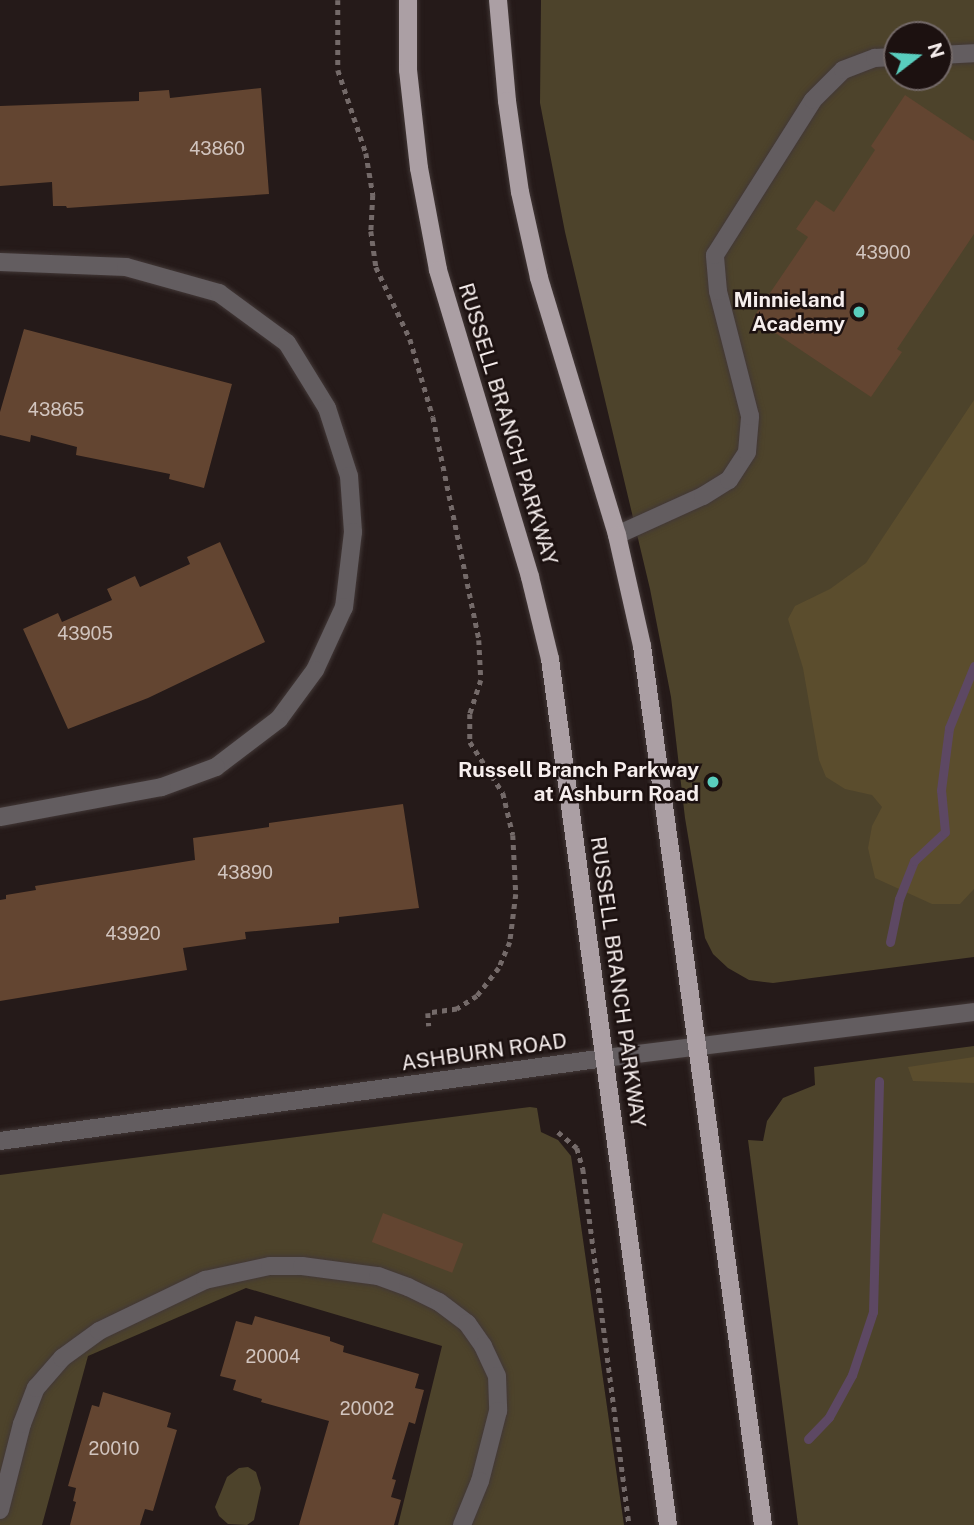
<!DOCTYPE html>
<style>
body{margin:0}
#map{position:relative;width:974px;height:1525px;overflow:hidden;background:#251a19;font-family:"Public Sans",sans-serif}
div>[style]{position:absolute}
[style*='--x']{left:calc(var(--x)*1px);top:calc(var(--y)*1px);width:calc(var(--w)*1px);rotate:calc(var(--a)*1deg)}
.green>*{inset:0;background:#4d432b}
.forest>*{inset:0;background:#5b4d2d}
.stream>*{height:9px;margin:-4.5px;padding:0 4.5px;transform-origin:4.5px;border-radius:4.5px;background:#5d4863}
.building>*{inset:0;background:#634531;transform-origin:0 0}
.path>*{height:4.5px;margin-top:-2.25px;transform-origin:0;background:repeating-linear-gradient(90deg,#746a69 0 5px,transparent 0 10px)}
.roads{filter:drop-shadow(0 0 2px #423837) drop-shadow(0 0 2px #423837)}
.minor>*{height:18px;margin:-9px;padding:0 9px;transform-origin:9px;border-radius:9px;background:#635d60}
.major>*{height:18px;margin:-9px;padding:0 9px;transform-origin:9px;border-radius:9px;background:#ab9fa4}
.dots>*{width:19px;height:19px;translate:-50% -50%;box-sizing:border-box;border:4px solid #1c1110;border-radius:50%}
span{translate:-50% -50%;white-space:nowrap;text-align:center;line-height:1.15;-webkit-text-stroke:5px #1c1110;paint-order:stroke}
.number-label{font-size:18px;color:#d1c4be}
.number-label span{-webkit-text-stroke-width:0}
.poi-label{font-size:21px;color:#f6eeed;font-weight:700}
.right{translate:-100% -50%;text-align:right}
.street-label{font-size:21px;color:#f6eeed}
.north{position:absolute;left:883px;top:21px;width:70px;height:70px;box-sizing:border-box;background:#1c1110;border:2px solid #736968;border-radius:50%;rotate:73deg;font-size:19px;font-weight:700;line-height:28px;text-align:center;color:#f6eeed}
.north::after{content:'';display:block;margin:auto;width:24px;height:32px;background:#59cebe;clip-path:polygon(50% 0,100% 100%,50% 72%,0 100%)}
</style>
<div id="map">
<div class="green">
<i style="clip-path:polygon(evenodd,541px 0,974px 0,974px 957px,773px 983px,749px 980px,728px 968px,713px 954px,705px 938px,685px 818px,671px 697px,650px 589px,565px 232px,540px 103px,541px 0,897px 35px,939px 35px,939px 77px,897px 77px,897px 35px)"></i>
<i style="clip-path:polygon(974px 1046px,974px 1525px,798px 1525px,748px 1140px,763px 1141px,767px 1121px,783px 1098px,815px 1085px,814px 1067px)"></i>
<i style="clip-path:polygon(530px 1107px,537px 1108px,541px 1132px,558px 1140px,571px 1156px,624px 1525px,398px 1525px,442px 1346px,246px 1288px,88px 1356px,42px 1525px,0 1525px,0 1175px)"></i>
<i style="clip-path:polygon(248px 1467px,256px 1472px,261px 1488px,254px 1520px,247px 1525px,228px 1524px,219px 1516px,215px 1507px,227px 1477px,239px 1468px)"></i>
</div>
<div class="forest">
<i style="clip-path:polygon(974px 400px,974px 889px,960px 904px,932px 904px,875px 878px,868px 848px,872px 826px,882px 807px,872px 795px,845px 789px,826px 777px,819px 760px,803px 668px,788px 619px,795px 606px,830px 589px,866px 563px)"></i>
<i style="clip-path:polygon(974px 1057px,974px 1083px,913px 1081px,908px 1067px)"></i>
</div>
<div class="stream">
<i style="--x:890;--y:942;--w:44;--a:-78.2"></i>
<i style="--x:899;--y:899;--w:41;--a:-68.5"></i>
<i style="--x:914;--y:861;--w:42;--a:-43.1"></i>
<i style="--x:945;--y:832;--w:42;--a:-95.4"></i>
<i style="--x:941;--y:790;--w:63;--a:-82.6"></i>
<i style="--x:949;--y:728;--w:67;--a:-68"></i>
<i style="--x:808;--y:1439;--w:30;--a:-46"></i>
<i style="--x:829;--y:1417;--w:48;--a:-61.3"></i>
<i style="--x:852;--y:1375;--w:66;--a:-71.6"></i>
<i style="--x:873;--y:1312;--w:231;--a:-88.5"></i>
</div>
<div class="building">
<i style="clip-path:polygon(261px 88px,269px 194px,67px 208px,66px 206px,53px 206px,52px 182px,0 186px,0 106px,139px 101px,139px 92px,169px 90px,170px 98px)"></i>
<i style="clip-path:polygon(905px 95px,974px 141px,974px 234px,897px 349px,902px 352px,871px 397px,753px 318px,808px 237px,796px 229px,816px 200px,834px 212px,875px 150px,871px 146px)"></i>
<i style="clip-path:polygon(24px 329px,232px 384px,204px 488px,169px 479px,170px 474px,76px 455px,77px 447px,31px 435px,30px 442px,0 435px,0 412px)"></i>
<i style="clip-path:polygon(220px 542px,265px 642px,148px 698px,68px 729px,23px 629px,58px 613px,62px 622px,112px 600px,107px 589px,135px 576px,140px 587px,190px 564px,187px 557px)"></i>
<i style="clip-path:polygon(403px 804px,419px 908px,339px 917px,339px 923px,245px 932px,246px 939px,183px 948px,187px 970px,0 1001px,0 900px,6px 899px,6px 895px,36px 890px,35px 886px,195px 860px,193px 838px,269px 827px,269px 823px)"></i>
<i style="left:383px;top:1213px;width:86px;height:31px;rotate:21deg"></i>
<i style="clip-path:polygon(255px 1316px,330px 1337px,330px 1341px,344px 1346px,343px 1352px,419px 1374px,415px 1388px,424px 1390px,415px 1424px,409px 1422px,392px 1479px,396px 1480px,391px 1497px,401px 1500px,394px 1525px,299px 1525px,329px 1421px,261px 1402px,262px 1399px,233px 1390px,236px 1380px,220px 1376px,236px 1321px,252px 1325px)"></i>
<i style="clip-path:polygon(103px 1392px,171px 1413px,167px 1427px,177px 1430px,153px 1511px,145px 1509px,140px 1525px,70px 1525px,76px 1502px,73px 1501px,76px 1488px,68px 1486px,92px 1405px,99px 1407px)"></i>
</div>
<div class="path">
<i style="--x:338;--y:0;--w:70;--a:90"></i>
<i style="--x:338;--y:70;--w:88;--a:71.4"></i>
<i style="--x:366;--y:153;--w:43;--a:80.5"></i>
<i style="--x:373;--y:195;--w:36;--a:93"></i>
<i style="--x:371;--y:231;--w:36;--a:82"></i>
<i style="--x:376;--y:267;--w:80;--a:64.7"></i>
<i style="--x:410;--y:339;--w:81;--a:73.6"></i>
<i style="--x:433;--y:417;--w:228;--a:78.3"></i>
<i style="--x:479;--y:640;--w:40;--a:87.1"></i>
<i style="--x:481;--y:680;--w:36;--a:108"></i>
<i style="--x:470;--y:714;--w:28;--a:90"></i>
<i style="--x:470;--y:742;--w:61;--a:57.1"></i>
<i style="--x:503;--y:793;--w:43;--a:76.6"></i>
<i style="--x:513;--y:835;--w:59;--a:87.1"></i>
<i style="--x:516;--y:894;--w:48;--a:97.1"></i>
<i style="--x:510;--y:942;--w:28;--a:113"></i>
<i style="--x:499;--y:968;--w:36;--a:128"></i>
<i style="--x:477;--y:996;--w:24;--a:147"></i>
<i style="--x:457;--y:1009;--w:29;--a:172"></i>
<i style="--x:428;--y:1013;--w:13;--a:86"></i>
<i style="--x:558;--y:1132;--w:25;--a:40"></i>
<i style="--x:577;--y:1148;--w:22;--a:74"></i>
<i style="--x:583;--y:1169;--w:359;--a:82.6"></i>
</div>
<div class="roads">
<div class="minor">
<i style="--x:939;--y:55;--w:35;--a:-3"></i>
<i style="--x:0;--y:262;--w:126;--a:2.3"></i>
<i style="--x:126;--y:267;--w:97;--a:15.6"></i>
<i style="--x:219;--y:293;--w:84;--a:36.3"></i>
<i style="--x:287;--y:343;--w:76;--a:58.4"></i>
<i style="--x:327;--y:408;--w:71;--a:72.1"></i>
<i style="--x:349;--y:476;--w:56;--a:85.9"></i>
<i style="--x:353;--y:532;--w:76;--a:96.8"></i>
<i style="--x:344;--y:607;--w:69;--a:114.7"></i>
<i style="--x:315;--y:670;--w:61;--a:126.3"></i>
<i style="--x:279;--y:719;--w:79;--a:142.7"></i>
<i style="--x:216;--y:767;--w:58;--a:159.7"></i>
<i style="--x:162;--y:787;--w:165;--a:169.5"></i>
<i style="--x:617;--y:535;--w:94;--a:-24.4"></i>
<i style="--x:703;--y:496;--w:31;--a:-32"></i>
<i style="--x:729;--y:480;--w:33;--a:-57"></i>
<i style="--x:747;--y:452;--w:36;--a:-85"></i>
<i style="--x:750;--y:416;--w:129;--a:-104.4"></i>
<i style="--x:718;--y:291;--w:36;--a:-95"></i>
<i style="--x:715;--y:255;--w:183;--a:-57.7"></i>
<i style="--x:813;--y:100;--w:42;--a:-45"></i>
<i style="--x:843;--y:70;--w:34;--a:-21"></i>
<i style="--x:875;--y:58;--w:22;--a:-3"></i>
<i style="--x:0;--y:1141;--w:611;--a:-7.81"></i>
<i style="--x:605;--y:1058;--w:372;--a:-7.1"></i>
<i style="--x:0;--y:1510;--w:89;--a:-75.7"></i>
<i style="--x:22;--y:1424;--w:39;--a:-69"></i>
<i style="--x:36;--y:1388;--w:40;--a:-49"></i>
<i style="--x:62;--y:1358;--w:46;--a:-36.1"></i>
<i style="--x:99;--y:1331;--w:118;--a:-25.7"></i>
<i style="--x:205;--y:1280;--w:66;--a:-12.2"></i>
<i style="--x:270;--y:1266;--w:32;--a:0"></i>
<i style="--x:302;--y:1266;--w:77;--a:7.5"></i>
<i style="--x:378;--y:1276;--w:32;--a:20"></i>
<i style="--x:408;--y:1287;--w:34;--a:26"></i>
<i style="--x:439;--y:1302;--w:35;--a:37"></i>
<i style="--x:467;--y:1323;--w:28;--a:55"></i>
<i style="--x:483;--y:1346;--w:33;--a:65"></i>
<i style="--x:497;--y:1376;--w:35;--a:88"></i>
<i style="--x:498;--y:1411;--w:72;--a:104.4"></i>
<i style="--x:480;--y:1481;--w:48;--a:112.2"></i>
</div>
<div class="major">
<i style="--x:408;--y:0;--w:70;--a:90"></i>
<i style="--x:408;--y:70;--w:99;--a:83.6"></i>
<i style="--x:419;--y:168;--w:104;--a:79.4"></i>
<i style="--x:438;--y:270;--w:320;--a:73.3"></i>
<i style="--x:530;--y:577;--w:84;--a:76.3"></i>
<i style="--x:550;--y:659;--w:874;--a:82.24"></i>
<i style="--x:498;--y:0;--w:101;--a:84.9"></i>
<i style="--x:507;--y:101;--w:92;--a:81.9"></i>
<i style="--x:520;--y:192;--w:88;--a:77.5"></i>
<i style="--x:539;--y:278;--w:269;--a:73.1"></i>
<i style="--x:617;--y:535;--w:114;--a:77.3"></i>
<i style="--x:642;--y:646;--w:887;--a:82.16"></i>
</div>
</div>
<div class="dots">
<i style="left:859px;top:312px;background:#59cebe"></i>
<i style="left:713px;top:782px;background:#59cebe"></i>
</div>
<div class="number-label">
<span style="left:217px;top:149px">43860</span>
<span style="left:883px;top:253px">43900</span>
<span style="left:56px;top:410px">43865</span>
<span style="left:85px;top:634px">43905</span>
<span style="left:245px;top:873px">43890</span>
<span style="left:133px;top:934px">43920</span>
<span style="left:273px;top:1357px">20004</span>
<span style="left:367px;top:1409px">20002</span>
<span style="left:114px;top:1449px">20010</span>
</div>
<div class="poi-label">
<span class="right" style="left:845px;top:312px">Minnieland<br>Academy</span>
<span class="right" style="left:699px;top:782px">Russell Branch Parkway<br>at Ashburn Road</span>
</div>
<div class="street-label">
<span style="left:508px;top:424px;rotate:73deg">RUSSELL BRANCH PARKWAY</span>
<span style="left:618px;top:982px;rotate:82deg">RUSSELL BRANCH PARKWAY</span>
<span style="left:484px;top:1052px;rotate:-8deg">ASHBURN ROAD</span>
</div>
<div class="north">N</div>
</div>
